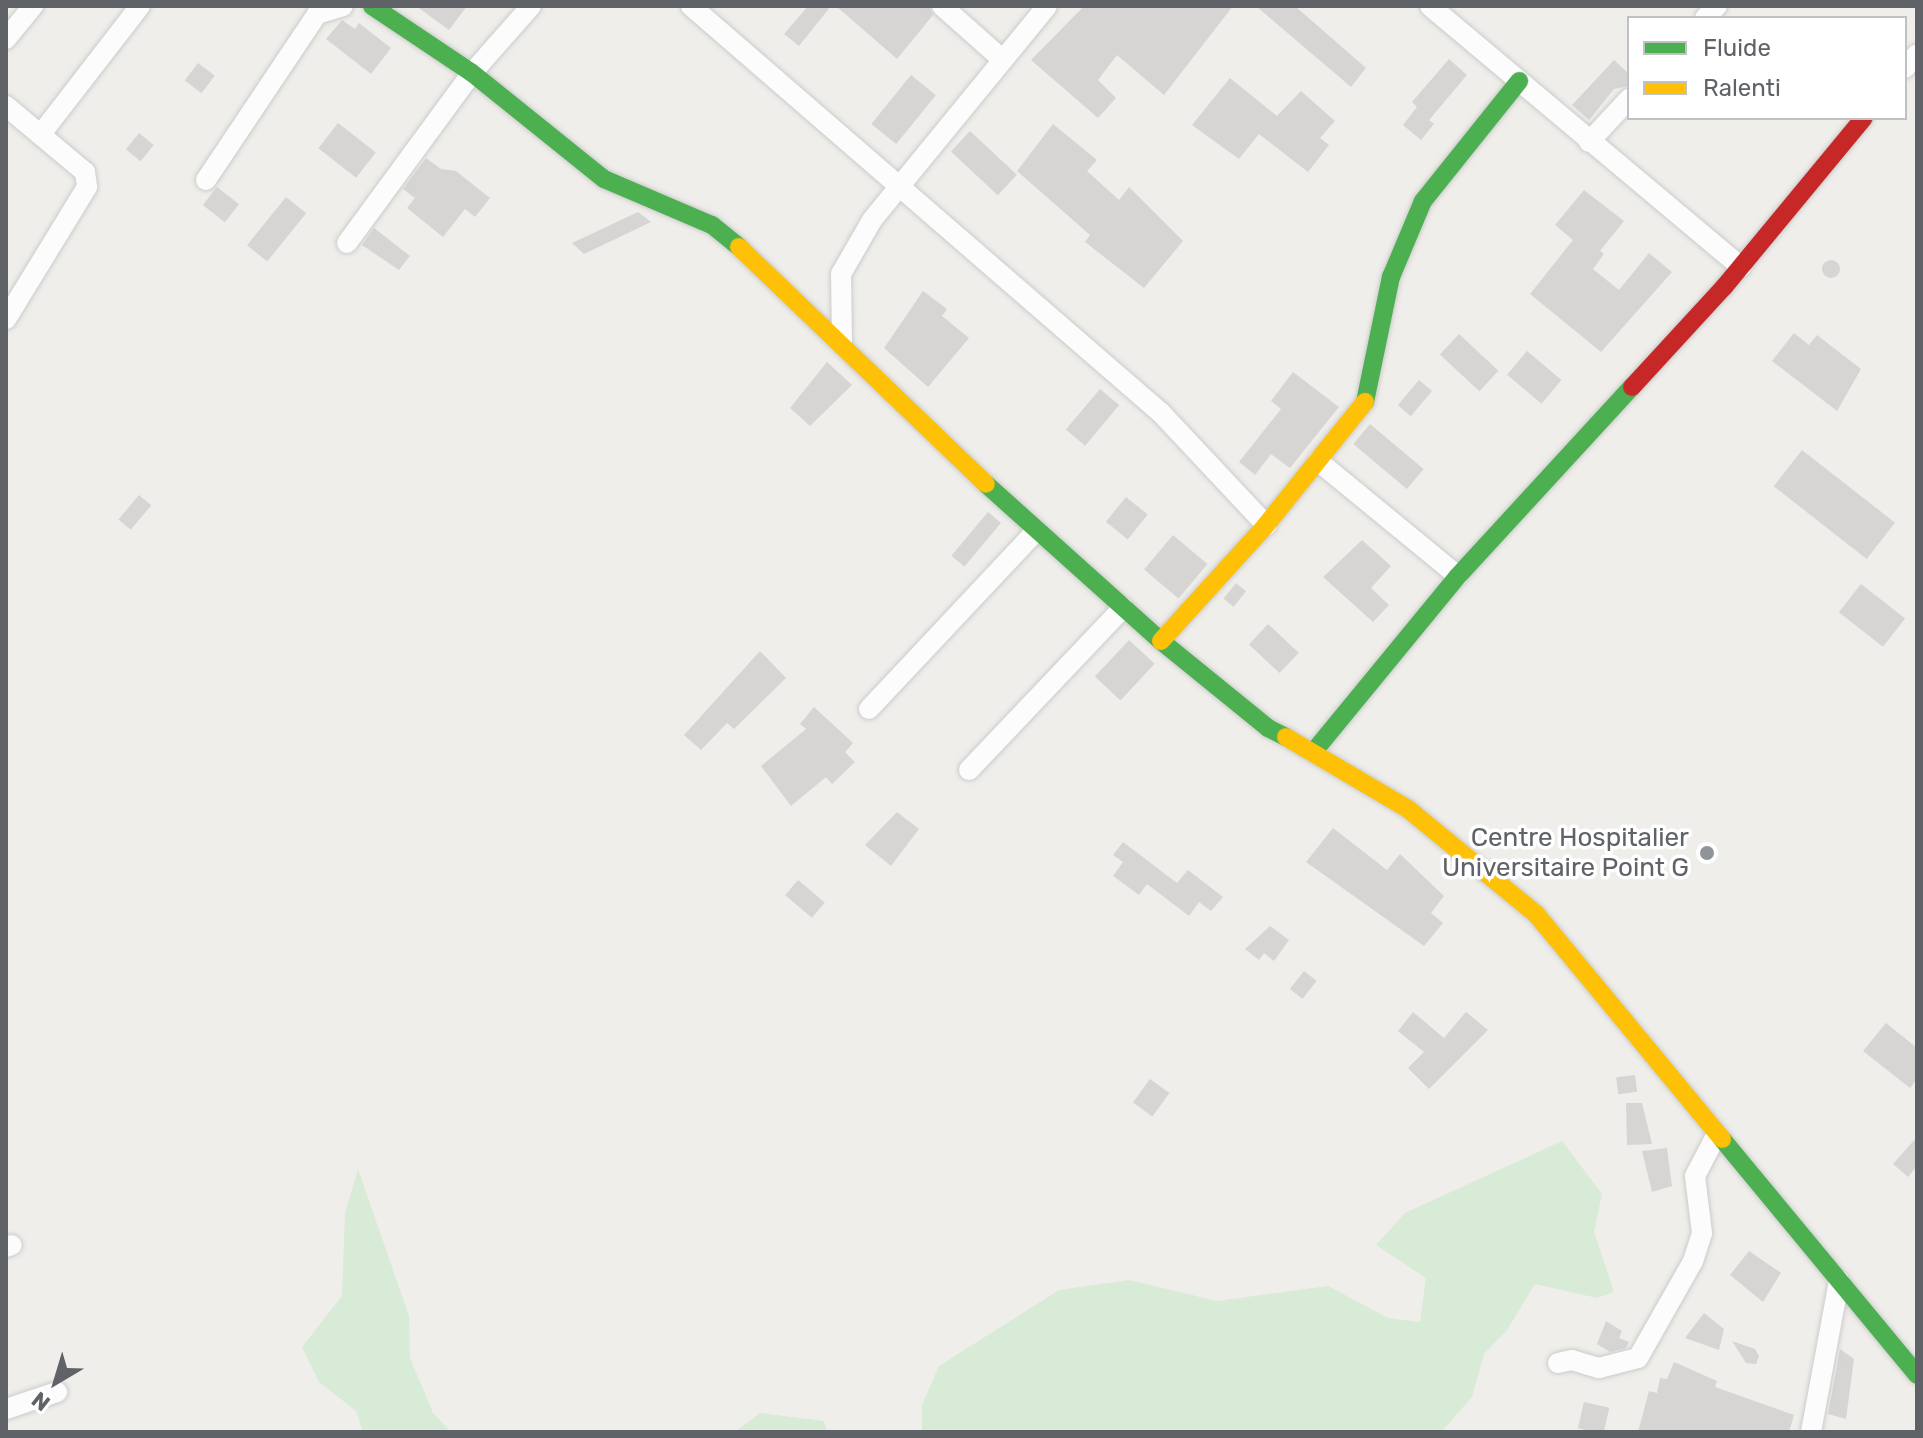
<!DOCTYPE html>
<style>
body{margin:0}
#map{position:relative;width:1923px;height:1438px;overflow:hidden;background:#efeeea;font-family:Rubik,sans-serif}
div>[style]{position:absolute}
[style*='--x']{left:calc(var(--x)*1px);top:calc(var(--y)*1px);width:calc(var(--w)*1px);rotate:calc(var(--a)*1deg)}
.green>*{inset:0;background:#d8ebd6}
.building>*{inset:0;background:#d6d5d3;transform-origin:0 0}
.round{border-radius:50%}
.roads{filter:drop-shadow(0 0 2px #cbcccc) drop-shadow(0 0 2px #cbcccc)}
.street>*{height:20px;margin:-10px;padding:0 10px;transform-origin:10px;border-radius:10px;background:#fdfcfc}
.fast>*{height:18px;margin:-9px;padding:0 9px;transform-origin:9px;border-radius:9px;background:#4caf50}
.slow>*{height:18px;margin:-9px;padding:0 9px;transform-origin:9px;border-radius:9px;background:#ffc107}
.jam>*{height:18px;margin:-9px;padding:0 9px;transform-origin:9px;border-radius:9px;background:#c62828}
.dots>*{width:22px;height:22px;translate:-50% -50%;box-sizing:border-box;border:4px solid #fff;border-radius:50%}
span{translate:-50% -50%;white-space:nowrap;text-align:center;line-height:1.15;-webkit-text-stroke:7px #fff;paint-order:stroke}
.poi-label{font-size:26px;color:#5f6368}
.right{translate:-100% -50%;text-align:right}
.frame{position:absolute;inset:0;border:8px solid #5f6368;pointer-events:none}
.legend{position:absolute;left:1627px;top:16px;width:280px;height:104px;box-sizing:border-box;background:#fff;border:2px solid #bfc1c3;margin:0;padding:10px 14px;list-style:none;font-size:24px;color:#5f6368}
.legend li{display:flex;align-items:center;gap:16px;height:40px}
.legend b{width:40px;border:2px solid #bfc1c3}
.north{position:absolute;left:16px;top:1342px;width:80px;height:80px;-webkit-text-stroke:6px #fff;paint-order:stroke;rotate:218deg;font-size:22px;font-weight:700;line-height:32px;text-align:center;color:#5f6368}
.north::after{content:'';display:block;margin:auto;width:28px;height:36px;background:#5f6368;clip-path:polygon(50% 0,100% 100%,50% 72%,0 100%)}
</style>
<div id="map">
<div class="green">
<i style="clip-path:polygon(1562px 1141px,1602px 1194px,1594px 1232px,1614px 1292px,1597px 1298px,1535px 1284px,1507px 1330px,1484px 1354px,1472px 1397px,1441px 1432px,922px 1432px,922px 1405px,939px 1366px,1059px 1290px,1129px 1280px,1217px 1301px,1328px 1286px,1388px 1318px,1420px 1322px,1426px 1278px,1376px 1245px,1405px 1213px)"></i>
<i style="clip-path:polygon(358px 1169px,409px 1316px,410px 1358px,433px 1413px,451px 1432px,363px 1432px,356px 1411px,319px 1382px,302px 1347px,342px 1296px,345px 1213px)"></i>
<i style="clip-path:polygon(760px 1413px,824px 1421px,827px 1432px,735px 1432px)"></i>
</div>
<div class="building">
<i style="clip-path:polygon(416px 6px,467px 6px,449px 30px)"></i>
<i style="clip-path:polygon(808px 6px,831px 6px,799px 46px,784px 34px)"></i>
<i style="clip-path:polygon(836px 6px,929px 6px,933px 15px,897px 59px)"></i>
<i style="clip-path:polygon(1084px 6px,1233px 6px,1164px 95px,1117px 55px,1098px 80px,1116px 98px,1098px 118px,1031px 60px)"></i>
<i style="clip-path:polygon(1256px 6px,1295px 6px,1366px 68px,1351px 87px)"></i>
<i style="clip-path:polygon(342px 20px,355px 29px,359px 23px,391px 48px,371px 74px,326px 39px)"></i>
<i style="clip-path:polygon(1449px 59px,1467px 75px,1429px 120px,1434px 124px,1421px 140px,1403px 125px,1417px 107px,1412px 102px)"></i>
<i style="clip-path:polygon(1614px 60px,1629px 74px,1629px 86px,1614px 89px,1589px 120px,1572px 105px)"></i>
<i style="left:198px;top:63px;width:21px;height:22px;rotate:37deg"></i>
<i style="left:911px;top:75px;width:32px;height:63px;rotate:39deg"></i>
<i style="clip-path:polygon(1230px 78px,1277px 116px,1301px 91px,1335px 121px,1320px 138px,1329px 145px,1308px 172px,1259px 134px,1239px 159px,1192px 125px)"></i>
<i style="left:338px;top:123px;width:48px;height:32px;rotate:38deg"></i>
<i style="clip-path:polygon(1053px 124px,1097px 160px,1087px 171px,1119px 200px,1129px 187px,1183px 241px,1144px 288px,1085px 242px,1090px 235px,1017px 171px)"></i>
<i style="left:970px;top:131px;width:64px;height:28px;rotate:43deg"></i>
<i style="left:139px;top:133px;width:19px;height:21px;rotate:39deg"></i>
<i style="clip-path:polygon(426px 158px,441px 169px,456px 171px,490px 198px,475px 217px,465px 209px,443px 237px,407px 208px,415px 198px,403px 189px)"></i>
<i style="left:217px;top:187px;width:28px;height:23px;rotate:38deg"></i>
<i style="clip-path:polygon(1584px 190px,1624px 221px,1600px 251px,1604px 254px,1593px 269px,1619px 290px,1649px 253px,1672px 272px,1601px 352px,1530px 294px,1573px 240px,1555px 225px)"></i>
<i style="left:286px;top:197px;width:26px;height:62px;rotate:39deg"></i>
<i style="clip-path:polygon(638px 212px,651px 222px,584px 254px,572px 243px)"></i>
<i style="clip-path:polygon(374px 228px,410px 256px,399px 270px,362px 245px)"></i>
<i class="round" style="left:1822px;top:260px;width:18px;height:18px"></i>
<i style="clip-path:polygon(923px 291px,947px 309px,942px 316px,969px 338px,928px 387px,884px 348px)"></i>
<i style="clip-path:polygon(1794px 333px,1809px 345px,1817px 335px,1861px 369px,1837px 411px,1772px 361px)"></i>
<i style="left:1459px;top:334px;width:54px;height:28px;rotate:43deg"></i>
<i style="left:1527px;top:351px;width:45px;height:31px;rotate:40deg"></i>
<i style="clip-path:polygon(827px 362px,852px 385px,810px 426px,790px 408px)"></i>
<i style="clip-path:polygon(1293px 372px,1339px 407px,1290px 468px,1271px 454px,1255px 475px,1239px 462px,1281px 409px,1271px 401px)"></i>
<i style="left:1419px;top:380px;width:17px;height:33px;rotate:40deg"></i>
<i style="left:1100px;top:389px;width:25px;height:53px;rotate:40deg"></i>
<i style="left:1370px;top:424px;width:70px;height:26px;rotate:40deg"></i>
<i style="left:1802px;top:450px;width:118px;height:46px;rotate:38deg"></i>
<i style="left:139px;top:495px;width:16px;height:32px;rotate:40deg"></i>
<i style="left:1126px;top:497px;width:28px;height:32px;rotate:39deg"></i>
<i style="left:988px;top:512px;width:17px;height:57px;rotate:40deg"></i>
<i style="left:1173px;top:535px;width:45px;height:45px;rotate:40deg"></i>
<i style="clip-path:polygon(1362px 540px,1391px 566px,1371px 588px,1389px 605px,1373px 622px,1323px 577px)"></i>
<i style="left:1236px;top:583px;width:13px;height:20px;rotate:39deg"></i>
<i style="left:1861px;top:584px;width:56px;height:36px;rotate:38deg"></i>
<i style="left:1268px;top:624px;width:42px;height:28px;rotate:43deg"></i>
<i style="left:1129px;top:640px;width:35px;height:50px;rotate:43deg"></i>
<i style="clip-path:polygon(760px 651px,786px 678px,734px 729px,727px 723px,701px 750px,684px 735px)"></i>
<i style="clip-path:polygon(814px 707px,853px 743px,845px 752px,855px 762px,832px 784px,826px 777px,791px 806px,761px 766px,806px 729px,800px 724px)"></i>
<i style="clip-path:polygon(897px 812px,919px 829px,891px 866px,865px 845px)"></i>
<i style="clip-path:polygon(1333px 828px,1387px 870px,1400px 854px,1444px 896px,1431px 913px,1443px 923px,1424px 946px,1306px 862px)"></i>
<i style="clip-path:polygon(1123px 842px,1177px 883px,1188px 870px,1223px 897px,1211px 911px,1199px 902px,1189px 916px,1147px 884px,1139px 895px,1113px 876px,1123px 862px,1113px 855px)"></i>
<i style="left:798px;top:880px;width:35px;height:20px;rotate:40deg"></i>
<i style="clip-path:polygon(1270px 926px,1289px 940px,1274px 961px,1264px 953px,1259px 960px,1245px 949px)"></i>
<i style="left:1304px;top:971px;width:16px;height:23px;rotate:38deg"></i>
<i style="clip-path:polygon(1413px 1012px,1444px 1038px,1466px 1012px,1488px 1030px,1429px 1089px,1408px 1068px,1424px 1052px,1398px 1031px)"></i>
<i style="clip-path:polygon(1886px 1023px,1917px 1048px,1917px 1079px,1910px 1088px,1863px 1051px)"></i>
<i style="left:1635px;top:1075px;width:17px;height:19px;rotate:83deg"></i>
<i style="left:1150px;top:1079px;width:24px;height:29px;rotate:36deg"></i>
<i style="clip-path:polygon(1626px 1103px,1642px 1103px,1652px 1144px,1627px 1145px)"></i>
<i style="clip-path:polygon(1917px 1137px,1917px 1166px,1908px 1177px,1893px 1164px)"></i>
<i style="clip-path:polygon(1667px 1148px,1672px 1186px,1652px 1192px,1642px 1151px)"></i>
<i style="clip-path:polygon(1749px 1251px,1781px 1273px,1763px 1302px,1730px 1275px)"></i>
<i style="clip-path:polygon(1704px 1313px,1724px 1329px,1719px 1350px,1685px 1338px)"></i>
<i style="clip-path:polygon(1606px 1321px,1622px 1331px,1619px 1338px,1629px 1342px,1626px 1348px,1610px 1352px,1597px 1344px)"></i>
<i style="clip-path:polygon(1732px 1341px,1755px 1349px,1759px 1356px,1756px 1364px,1746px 1363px)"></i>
<i style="clip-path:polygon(1840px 1349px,1854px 1359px,1846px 1419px,1828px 1414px)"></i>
<i style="clip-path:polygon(1674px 1362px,1717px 1381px,1715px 1387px,1794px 1415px,1789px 1432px,1638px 1432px,1649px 1391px,1657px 1393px,1660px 1378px,1667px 1379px)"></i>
<i style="left:1584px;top:1402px;width:26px;height:27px;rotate:13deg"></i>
</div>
<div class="roads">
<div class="street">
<i style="--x:691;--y:6;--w:622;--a:40.89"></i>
<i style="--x:1161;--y:413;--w:154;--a:46.8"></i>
<i style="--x:942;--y:6;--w:81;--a:41.5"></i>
<i style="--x:1430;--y:6;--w:406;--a:40"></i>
<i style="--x:1705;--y:18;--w:17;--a:-45"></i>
<i style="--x:6;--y:39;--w:43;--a:-50.7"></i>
<i style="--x:1905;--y:68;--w:18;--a:-49"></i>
<i style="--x:6;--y:106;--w:103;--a:39.9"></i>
<i style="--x:85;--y:172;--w:15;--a:82"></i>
<i style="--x:87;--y:187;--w:155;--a:121.5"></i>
<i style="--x:41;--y:134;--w:162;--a:-52.3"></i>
<i style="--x:1589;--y:142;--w:59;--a:-47.1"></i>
<i style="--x:206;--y:180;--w:200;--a:-56.2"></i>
<i style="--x:317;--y:14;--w:27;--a:-17"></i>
<i style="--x:347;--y:243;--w:211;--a:-53.7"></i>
<i style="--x:472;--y:73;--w:89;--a:-48.6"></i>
<i style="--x:842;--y:343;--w:69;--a:-90.8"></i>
<i style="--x:841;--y:274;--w:62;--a:-60.1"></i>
<i style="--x:872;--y:220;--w:276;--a:-50.7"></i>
<i style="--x:1318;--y:461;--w:181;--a:39.4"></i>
<i style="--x:869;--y:709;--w:244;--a:-46.8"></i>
<i style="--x:969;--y:770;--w:224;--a:-46.5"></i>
<i style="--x:6;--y:1247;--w:6;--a:-18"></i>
<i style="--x:1558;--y:1363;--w:14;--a:-12"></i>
<i style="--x:1572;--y:1360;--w:28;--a:17"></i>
<i style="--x:1599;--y:1368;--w:40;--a:-14.4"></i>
<i style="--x:1638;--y:1358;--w:112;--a:-60.4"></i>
<i style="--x:1693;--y:1261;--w:29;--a:-72"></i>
<i style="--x:1702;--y:1233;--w:57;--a:-97"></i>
<i style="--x:1695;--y:1176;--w:47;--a:-62.4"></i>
<i style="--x:6;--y:1409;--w:54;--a:-18.4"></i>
<i style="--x:1811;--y:1432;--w:154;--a:-79.5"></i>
</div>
<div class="fast">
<i style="--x:372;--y:6;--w:120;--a:33.8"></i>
<i style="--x:472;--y:73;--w:169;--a:38.8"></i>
<i style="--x:604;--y:179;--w:117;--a:23.1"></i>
<i style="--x:712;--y:225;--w:35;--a:39"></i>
<i style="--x:1365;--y:402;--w:128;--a:-78.3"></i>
<i style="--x:1391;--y:277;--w:82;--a:-67.2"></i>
<i style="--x:1423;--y:201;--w:154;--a:-51.3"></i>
<i style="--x:986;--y:484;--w:235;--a:41.9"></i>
<i style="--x:1161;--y:641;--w:138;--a:39.1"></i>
<i style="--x:1268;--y:728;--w:20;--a:27"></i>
<i style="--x:1315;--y:750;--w:225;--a:-50.6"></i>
<i style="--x:1458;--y:576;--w:257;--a:-47.4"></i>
<i style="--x:1722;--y:1139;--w:306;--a:50.4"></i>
</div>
<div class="slow">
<i style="--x:739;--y:247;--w:342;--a:43.8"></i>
<i style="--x:1161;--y:641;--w:156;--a:-47.8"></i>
<i style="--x:1266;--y:525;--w:158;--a:-51.2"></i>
<i style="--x:1286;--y:737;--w:142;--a:30.5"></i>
<i style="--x:1408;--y:809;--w:166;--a:39.4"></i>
<i style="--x:1536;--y:914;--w:292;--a:50.4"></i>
</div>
<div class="jam">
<i style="--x:1632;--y:387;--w:136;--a:-47.4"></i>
<i style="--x:1724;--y:287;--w:219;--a:-50.4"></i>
</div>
</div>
<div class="dots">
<i style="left:1707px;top:853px;background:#919496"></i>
</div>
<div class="poi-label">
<span class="right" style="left:1689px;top:853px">Centre Hospitalier<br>Universitaire Point G</span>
</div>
<div class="frame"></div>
<ul class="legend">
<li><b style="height:10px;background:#4caf50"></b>Fluide</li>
<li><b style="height:10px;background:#ffc107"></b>Ralenti</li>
</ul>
<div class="north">N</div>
</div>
